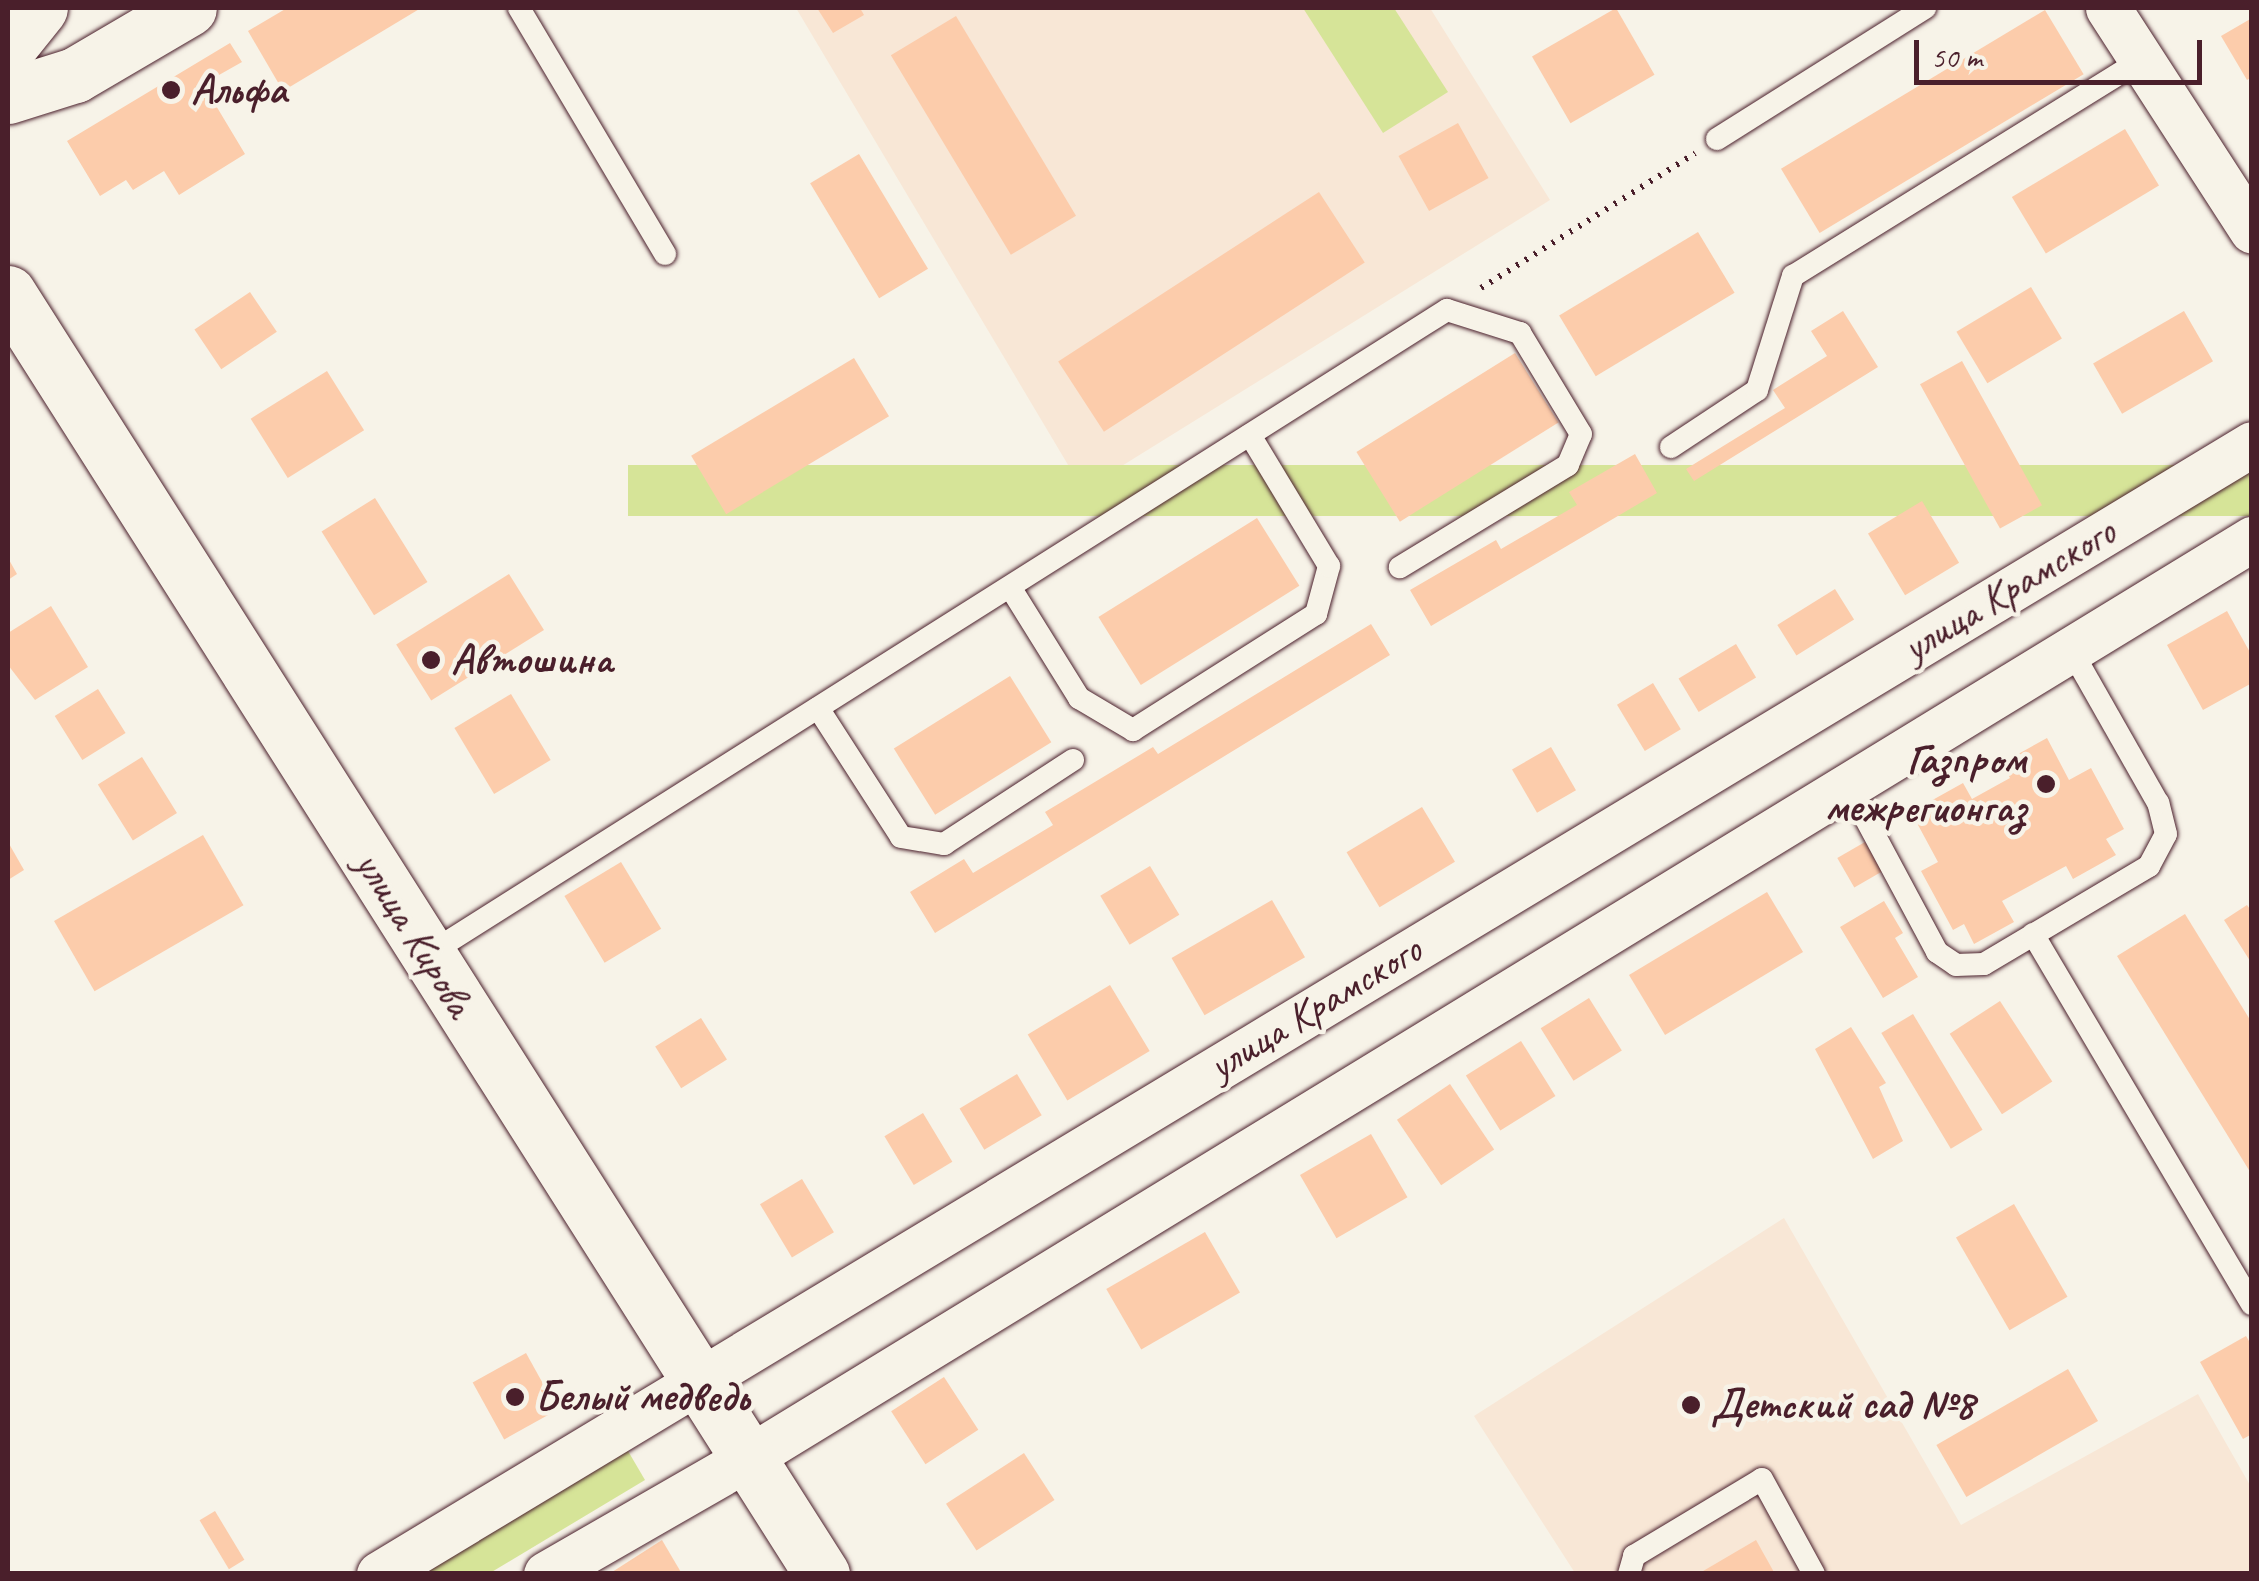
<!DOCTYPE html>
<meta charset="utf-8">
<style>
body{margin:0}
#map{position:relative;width:2259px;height:1581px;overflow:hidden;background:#f7f3e8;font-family:Caveat,sans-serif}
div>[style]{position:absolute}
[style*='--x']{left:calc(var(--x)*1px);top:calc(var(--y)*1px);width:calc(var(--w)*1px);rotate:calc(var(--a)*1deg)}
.built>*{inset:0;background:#f8e7d6}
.green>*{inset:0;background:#d6e498;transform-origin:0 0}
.building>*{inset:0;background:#fcccab;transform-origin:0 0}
.path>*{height:6px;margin-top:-3px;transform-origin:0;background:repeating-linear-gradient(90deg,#4a1f2b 0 2.5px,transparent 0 10.5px)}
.roads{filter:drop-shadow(0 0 2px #4a1f2b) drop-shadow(0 0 2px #4a1f2b)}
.service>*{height:22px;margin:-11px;padding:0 11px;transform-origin:11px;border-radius:11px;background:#f7f3e8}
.minor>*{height:45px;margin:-22.5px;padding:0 22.5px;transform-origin:22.5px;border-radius:22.5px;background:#f7f3e8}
.secondary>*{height:55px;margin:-27.5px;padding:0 27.5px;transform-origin:27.5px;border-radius:27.5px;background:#f7f3e8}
.dots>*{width:28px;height:28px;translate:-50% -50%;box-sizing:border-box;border:5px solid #f7f3e8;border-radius:50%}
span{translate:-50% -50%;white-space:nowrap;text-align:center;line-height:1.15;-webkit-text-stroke:9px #f7f3e8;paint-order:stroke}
.poi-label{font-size:42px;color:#4a1f2b;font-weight:700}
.left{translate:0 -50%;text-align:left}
.right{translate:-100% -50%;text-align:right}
.street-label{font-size:42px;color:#4a1f2b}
.frame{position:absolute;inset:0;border:10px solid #4a1f2b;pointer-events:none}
.scale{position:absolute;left:1914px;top:40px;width:288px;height:45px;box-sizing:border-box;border:5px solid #4a1f2b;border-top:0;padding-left:12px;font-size:30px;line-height:35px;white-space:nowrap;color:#4a1f2b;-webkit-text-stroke:8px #f7f3e8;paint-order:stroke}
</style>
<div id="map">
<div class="built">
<i style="clip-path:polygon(796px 8px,1430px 8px,1550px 200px,1083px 490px)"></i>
<i style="clip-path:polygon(1784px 1218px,1961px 1525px,2198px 1394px,2251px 1487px,2251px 1573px,1575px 1573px,1474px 1416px)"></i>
</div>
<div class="green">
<i style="clip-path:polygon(1303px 8px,1394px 8px,1448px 92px,1383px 133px)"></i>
<i style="left:2251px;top:465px;width:51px;height:1623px;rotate:90deg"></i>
<i style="clip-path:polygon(628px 1451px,645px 1480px,490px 1573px,425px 1573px)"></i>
</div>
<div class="building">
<i style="clip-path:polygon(287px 8px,421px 8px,283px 91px,248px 31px)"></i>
<i style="clip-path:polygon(817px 8px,860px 8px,864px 15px,833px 33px)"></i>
<i style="left:1616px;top:8px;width:77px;height:97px;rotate:60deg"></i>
<i style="left:2045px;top:10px;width:75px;height:308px;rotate:59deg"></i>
<i style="left:956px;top:16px;width:233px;height:76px;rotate:59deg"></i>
<i style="clip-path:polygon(2252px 18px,2252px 77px,2247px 80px,2221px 36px)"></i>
<i style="clip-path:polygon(230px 43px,242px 62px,203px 84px,245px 154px,179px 195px,164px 171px,133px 190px,126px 180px,100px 196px,67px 141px)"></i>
<i style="left:1458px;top:123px;width:63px;height:68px;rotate:61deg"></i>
<i style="left:2125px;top:129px;width:66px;height:132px;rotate:59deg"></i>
<i style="left:859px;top:154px;width:134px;height:57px;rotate:59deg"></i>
<i style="left:1319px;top:192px;width:84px;height:311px;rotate:57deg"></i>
<i style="left:1698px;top:232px;width:71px;height:162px;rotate:59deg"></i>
<i style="left:2031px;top:287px;width:60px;height:87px;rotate:59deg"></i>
<i style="left:250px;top:292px;width:48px;height:67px;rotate:56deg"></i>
<i style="clip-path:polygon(1843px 311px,1878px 367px,1694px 481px,1686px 469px,1785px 408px,1773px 390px,1827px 356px,1811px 331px)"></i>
<i style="left:2184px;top:311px;width:58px;height:105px;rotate:60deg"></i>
<i style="left:1515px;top:353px;width:82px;height:187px;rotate:58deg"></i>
<i style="left:854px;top:358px;width:68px;height:190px;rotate:59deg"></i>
<i style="left:1962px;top:361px;width:165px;height:48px;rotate:61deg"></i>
<i style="left:327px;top:371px;width:70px;height:90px;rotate:58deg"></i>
<i style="clip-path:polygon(1635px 454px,1657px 493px,1431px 626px,1410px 590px,1496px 540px,1501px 549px,1577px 505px,1569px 492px)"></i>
<i style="left:375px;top:498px;width:99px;height:63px;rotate:58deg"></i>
<i style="left:1922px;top:501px;width:72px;height:63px;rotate:59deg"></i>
<i style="left:1257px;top:518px;width:80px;height:187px;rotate:58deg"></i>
<i style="clip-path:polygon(8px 558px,17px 574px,8px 580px)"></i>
<i style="left:509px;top:574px;width:66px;height:133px;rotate:58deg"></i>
<i style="left:1835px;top:589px;width:36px;height:68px;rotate:58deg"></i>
<i style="clip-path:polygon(51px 606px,88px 667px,35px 700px,8px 665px,8px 633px)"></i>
<i style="clip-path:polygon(2227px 611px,2252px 656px,2252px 683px,2203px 710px,2167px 645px)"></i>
<i style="clip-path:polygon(1371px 624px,1390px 655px,935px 933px,910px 892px,964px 859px,973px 873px,1053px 825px,1045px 812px,1153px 747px,1158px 754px)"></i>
<i style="left:1736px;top:644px;width:39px;height:67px;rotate:59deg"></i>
<i style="left:1010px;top:676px;width:78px;height:137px;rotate:58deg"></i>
<i style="left:1653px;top:683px;width:54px;height:42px;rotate:59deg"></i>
<i style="left:98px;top:689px;width:52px;height:51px;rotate:58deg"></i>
<i style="left:511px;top:694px;width:77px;height:66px;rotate:59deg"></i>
<i style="clip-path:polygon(2047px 738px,2069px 780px,2091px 768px,2124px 829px,2106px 839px,2116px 855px,2073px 879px,2066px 866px,2002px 901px,2014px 922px,1974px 944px,1964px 924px,1953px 930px,1921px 871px,1938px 862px,1911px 812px,1963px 783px,1972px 799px,2010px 778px,2002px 763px)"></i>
<i style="left:1551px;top:747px;width:50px;height:45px;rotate:60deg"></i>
<i style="left:142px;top:757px;width:66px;height:52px;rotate:58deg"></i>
<i style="left:1422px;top:807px;width:64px;height:88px;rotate:59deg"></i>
<i style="left:203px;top:835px;width:81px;height:172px;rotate:60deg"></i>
<i style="clip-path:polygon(8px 842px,24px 870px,8px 880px)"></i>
<i style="left:1865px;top:842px;width:34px;height:32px;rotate:60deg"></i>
<i style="left:621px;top:862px;width:78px;height:66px;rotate:59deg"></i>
<i style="left:1150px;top:866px;width:57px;height:58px;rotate:59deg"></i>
<i style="left:1767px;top:892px;width:70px;height:161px;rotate:59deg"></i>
<i style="left:1272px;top:900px;width:66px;height:116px;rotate:60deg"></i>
<i style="clip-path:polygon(1884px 901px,1903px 933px,1895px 938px,1918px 977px,1883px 998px,1840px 927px)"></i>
<i style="clip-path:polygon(2247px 905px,2252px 912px,2252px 964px,2224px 920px)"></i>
<i style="clip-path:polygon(2185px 914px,2252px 1023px,2252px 1175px,2117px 956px)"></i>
<i style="left:1110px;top:985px;width:77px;height:96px;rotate:59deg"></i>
<i style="left:1589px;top:998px;width:62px;height:57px;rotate:58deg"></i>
<i style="left:2000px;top:1001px;width:96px;height:60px;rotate:57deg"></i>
<i style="left:1913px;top:1014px;width:135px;height:37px;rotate:59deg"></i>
<i style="left:701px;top:1018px;width:49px;height:54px;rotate:58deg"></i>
<i style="clip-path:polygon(1851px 1027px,1886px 1083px,1879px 1087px,1903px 1141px,1873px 1159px,1815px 1049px)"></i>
<i style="left:1521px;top:1041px;width:65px;height:65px;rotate:58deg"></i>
<i style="left:1017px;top:1074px;width:48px;height:67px;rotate:59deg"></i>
<i style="left:1450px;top:1084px;width:79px;height:64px;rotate:56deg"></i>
<i style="left:923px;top:1113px;width:57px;height:45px;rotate:59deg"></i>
<i style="left:1371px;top:1134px;width:73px;height:82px;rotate:60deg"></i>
<i style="left:802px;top:1179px;width:62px;height:49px;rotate:59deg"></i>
<i style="left:2014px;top:1204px;width:107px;height:67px;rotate:60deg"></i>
<i style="left:1205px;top:1232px;width:70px;height:114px;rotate:60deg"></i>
<i style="clip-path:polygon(2246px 1336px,2252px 1346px,2252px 1434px,2243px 1439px,2200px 1362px)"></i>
<i style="left:526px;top:1353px;width:65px;height:61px;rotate:61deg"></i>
<i style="left:2068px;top:1369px;width:60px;height:152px;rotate:60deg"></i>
<i style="left:944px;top:1377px;width:63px;height:63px;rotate:57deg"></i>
<i style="left:1024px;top:1453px;width:56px;height:93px;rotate:57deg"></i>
<i style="left:215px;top:1511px;width:57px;height:18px;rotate:59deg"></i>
<i style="clip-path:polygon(662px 1540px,682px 1574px,609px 1574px)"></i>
<i style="clip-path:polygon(1756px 1540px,1775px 1574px,1698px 1574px)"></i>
</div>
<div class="path">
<i style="--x:1481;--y:288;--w:253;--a:-32.2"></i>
</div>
<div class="roads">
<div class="service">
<i style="--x:519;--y:8;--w:286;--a:59.3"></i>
<i style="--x:1717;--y:139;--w:246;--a:-32.2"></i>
<i style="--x:1671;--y:447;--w:103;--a:-33.5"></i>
<i style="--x:1757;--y:390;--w:120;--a:-72.5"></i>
<i style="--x:1793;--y:276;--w:410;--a:-31.8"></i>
<i style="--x:1010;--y:587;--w:131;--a:58.1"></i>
<i style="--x:1079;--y:698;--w:63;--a:30.7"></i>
<i style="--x:1133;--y:730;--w:217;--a:-32.4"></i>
<i style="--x:1316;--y:614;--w:50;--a:-74.8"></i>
<i style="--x:1329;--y:566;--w:153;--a:-121.1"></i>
<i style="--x:818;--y:708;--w:153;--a:57.2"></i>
<i style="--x:901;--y:837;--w:44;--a:9.2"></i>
<i style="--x:944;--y:844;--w:154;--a:-33.1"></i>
<i style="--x:1846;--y:782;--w:193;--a:61.8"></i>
<i style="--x:1937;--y:952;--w:23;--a:34"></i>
<i style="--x:1956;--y:965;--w:28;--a:-2"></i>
<i style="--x:1984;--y:964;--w:192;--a:-30.7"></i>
<i style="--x:2149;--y:866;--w:36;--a:-62"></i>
<i style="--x:2166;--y:834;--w:32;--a:-104"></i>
<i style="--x:2158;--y:803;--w:176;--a:-119.6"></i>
<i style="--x:2033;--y:934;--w:430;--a:59.4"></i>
<i style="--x:427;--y:955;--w:1207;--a:-32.31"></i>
<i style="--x:1447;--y:310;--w:77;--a:17.5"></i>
<i style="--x:1520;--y:333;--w:118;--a:58.9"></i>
<i style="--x:1581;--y:434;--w:34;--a:113"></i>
<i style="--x:1568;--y:465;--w:197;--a:148.7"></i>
<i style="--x:1629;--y:1574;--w:19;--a:-74"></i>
<i style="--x:1634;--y:1556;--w:149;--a:-31"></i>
<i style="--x:1762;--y:1479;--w:108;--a:61.3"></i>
</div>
<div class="minor">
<i style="--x:2108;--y:8;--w:265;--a:57.1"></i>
<i style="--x:379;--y:1574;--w:2187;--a:-31.1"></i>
<i style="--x:546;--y:1574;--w:233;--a:-29.9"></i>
<i style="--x:748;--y:1458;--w:1763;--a:-31.43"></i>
</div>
<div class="secondary">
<i style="--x:8;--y:48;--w:51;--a:-51.3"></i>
<i style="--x:8;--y:96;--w:70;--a:-17.4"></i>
<i style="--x:75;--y:75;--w:132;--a:-30.4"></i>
<i style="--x:8;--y:293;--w:1518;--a:57.57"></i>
</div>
</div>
<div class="dots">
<i style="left:171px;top:90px;background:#4a1f2b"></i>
<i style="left:431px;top:660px;background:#4a1f2b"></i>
<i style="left:2046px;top:784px;background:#4a1f2b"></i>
<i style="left:515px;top:1397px;background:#4a1f2b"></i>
<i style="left:1691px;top:1405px;background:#4a1f2b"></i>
</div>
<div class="poi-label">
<span class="left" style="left:191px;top:90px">Альфа</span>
<span class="left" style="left:451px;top:660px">Автошина</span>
<span class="right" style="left:2026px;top:784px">Газпром<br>межрегионгаз</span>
<span class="left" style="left:535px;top:1397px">Белый медведь</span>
<span class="left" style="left:1711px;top:1405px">Детский сад №8</span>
</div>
<div class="street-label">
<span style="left:2009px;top:590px;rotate:-31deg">улица Крамского</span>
<span style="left:414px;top:934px;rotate:58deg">улица Кирова</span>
<span style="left:1315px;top:1008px;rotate:-31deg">улица Крамского</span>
</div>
<div class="frame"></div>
<div class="scale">50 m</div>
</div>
